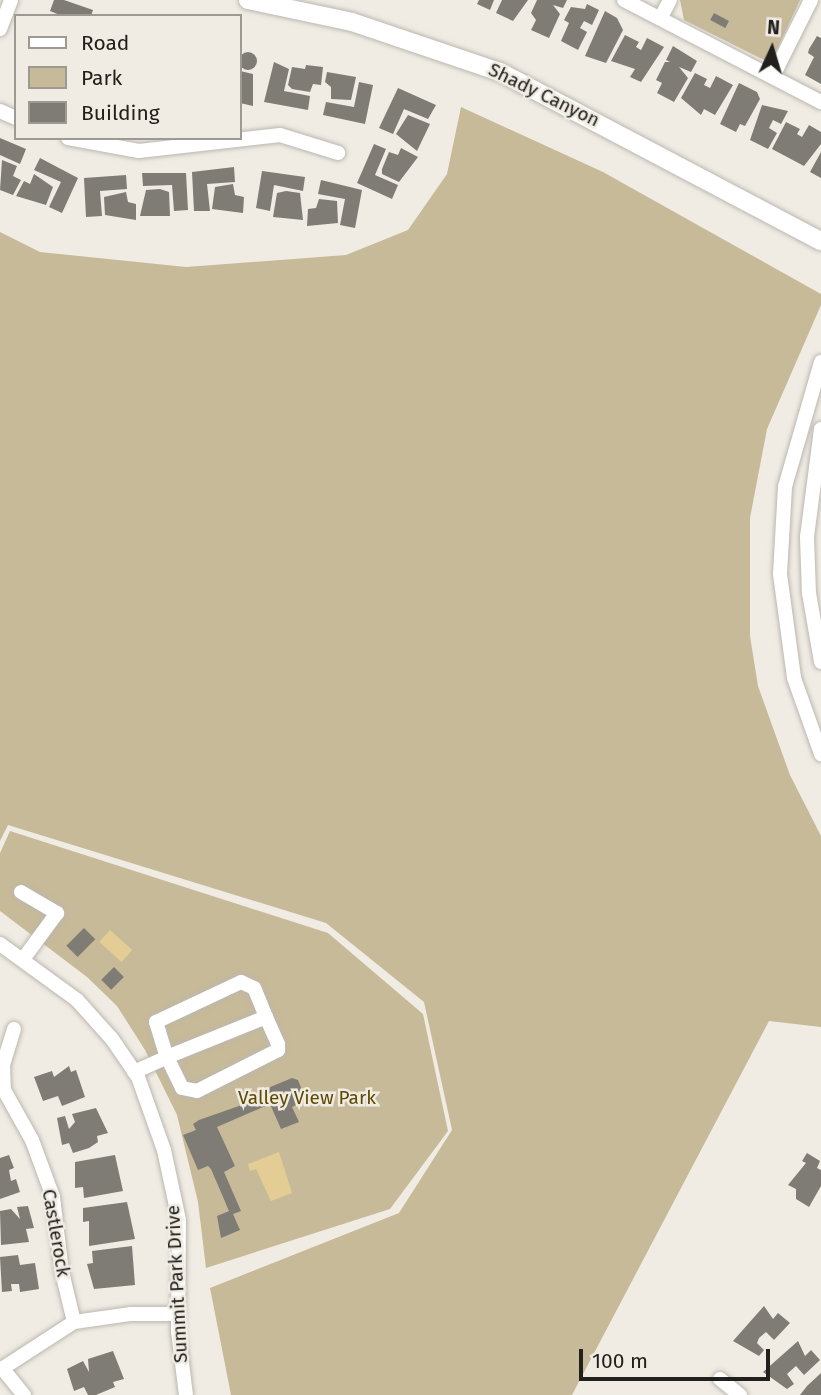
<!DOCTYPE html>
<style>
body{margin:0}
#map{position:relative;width:821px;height:1395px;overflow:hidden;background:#f0ece4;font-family:"Fira Sans",sans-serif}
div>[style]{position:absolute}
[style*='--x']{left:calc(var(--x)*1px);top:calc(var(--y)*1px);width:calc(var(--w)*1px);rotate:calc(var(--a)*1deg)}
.green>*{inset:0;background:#c7ba98}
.water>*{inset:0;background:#e4cd95;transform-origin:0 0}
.building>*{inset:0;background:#7f7c75;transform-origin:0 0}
.round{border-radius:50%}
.roads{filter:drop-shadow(0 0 2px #bbb7b0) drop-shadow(0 0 2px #bbb7b0)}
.minor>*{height:14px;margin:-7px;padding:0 7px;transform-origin:7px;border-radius:7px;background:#fff}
.major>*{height:18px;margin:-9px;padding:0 9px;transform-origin:9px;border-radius:9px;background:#fff}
span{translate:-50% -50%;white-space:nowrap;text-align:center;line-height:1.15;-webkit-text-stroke:5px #f0ece4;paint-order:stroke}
.street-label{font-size:19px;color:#21201d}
.park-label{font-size:19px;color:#5f4900}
.legend{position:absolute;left:14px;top:14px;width:228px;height:126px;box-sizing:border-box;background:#f0ece4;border:2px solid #9d9a94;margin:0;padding:9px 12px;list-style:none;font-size:21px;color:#21201d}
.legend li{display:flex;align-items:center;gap:14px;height:35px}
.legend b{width:35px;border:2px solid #9d9a94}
.north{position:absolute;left:737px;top:14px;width:70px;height:70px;-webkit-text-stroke:5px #f0ece4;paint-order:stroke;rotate:4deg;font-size:19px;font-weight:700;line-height:28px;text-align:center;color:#21201d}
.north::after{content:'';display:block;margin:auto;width:24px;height:32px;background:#21201d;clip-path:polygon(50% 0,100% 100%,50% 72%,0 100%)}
.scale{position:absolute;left:579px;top:1349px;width:191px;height:32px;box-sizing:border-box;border:4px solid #21201d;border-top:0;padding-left:9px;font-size:21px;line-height:24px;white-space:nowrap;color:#21201d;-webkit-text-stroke:5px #f0ece4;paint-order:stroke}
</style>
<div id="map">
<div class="green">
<i style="clip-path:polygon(680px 0,800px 0,775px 54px,764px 60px,684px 20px)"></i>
<i style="clip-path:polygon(461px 107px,603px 172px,821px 294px,821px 305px,767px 429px,750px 518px,750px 636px,758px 686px,790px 775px,821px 836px,821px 1027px,769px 1021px,572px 1395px,231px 1395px,210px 1288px,399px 1213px,452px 1130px,424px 1002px,326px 923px,8px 825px,0 841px,0 232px,40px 252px,186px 267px,346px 255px,408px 230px,447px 174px)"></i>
<i style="clip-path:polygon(10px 831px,328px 933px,423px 1014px,448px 1131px,390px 1209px,206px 1268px,198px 1202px,177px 1115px,145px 1050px,117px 1006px,87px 977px,0 911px,0 853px)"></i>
</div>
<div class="water">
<i style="left:110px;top:930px;width:30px;height:16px;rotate:42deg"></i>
<i style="clip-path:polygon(279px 1152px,292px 1193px,271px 1201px,256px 1169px,250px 1171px,248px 1164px)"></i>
</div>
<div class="building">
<i style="clip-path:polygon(54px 0,64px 0,93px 10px,91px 16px,62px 16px,50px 11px)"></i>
<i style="clip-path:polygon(479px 0,494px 0,490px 10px,477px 4px)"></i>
<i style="clip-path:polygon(502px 0,528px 0,513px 21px,496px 13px)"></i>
<i style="clip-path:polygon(537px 0,567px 0,563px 8px,553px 5px,560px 14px,549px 38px,531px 30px,536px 20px,531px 13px)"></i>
<i style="clip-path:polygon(587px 4px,599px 10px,592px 25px,584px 21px,580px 28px,587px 32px,578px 50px,561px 41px,569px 23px,564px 20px,571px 7px,585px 9px)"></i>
<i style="clip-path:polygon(605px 11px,617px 18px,623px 30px,606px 63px,585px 56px)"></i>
<i style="left:714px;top:13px;width:17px;height:8px;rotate:28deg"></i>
<i style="clip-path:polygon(625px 35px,639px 42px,636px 47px,641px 50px,647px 38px,664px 47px,641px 82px,630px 77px,635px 69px,611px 61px)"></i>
<i style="clip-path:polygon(817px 36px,821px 38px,821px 84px,805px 75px,814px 57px,808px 53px,809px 49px)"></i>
<i style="clip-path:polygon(673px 46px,697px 61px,691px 72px,679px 67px,688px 78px,674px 102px,657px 93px,662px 83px,656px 80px,665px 62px,670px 62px,666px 60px)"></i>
<i class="round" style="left:239px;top:52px;width:18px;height:18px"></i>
<i style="clip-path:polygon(274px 62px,289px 69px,284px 91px,310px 96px,308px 110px,264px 102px)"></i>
<i style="clip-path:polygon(306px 65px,323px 67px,321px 85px,313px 84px,310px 92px,292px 89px,288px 85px,292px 67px,305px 69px)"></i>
<i style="clip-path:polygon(240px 71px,253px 74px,253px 106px,240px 103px)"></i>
<i style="clip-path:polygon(327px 72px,356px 77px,351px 100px,331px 99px,331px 87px,325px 82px)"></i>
<i style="clip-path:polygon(695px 73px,707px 79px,704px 85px,710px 88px,716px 76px,733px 85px,715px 115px,704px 109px,701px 115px,681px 98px)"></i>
<i style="clip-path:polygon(359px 82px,373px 85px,365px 124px,323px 115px,326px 102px,354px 107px)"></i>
<i style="clip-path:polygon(739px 83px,757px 92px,760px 99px,745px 126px,740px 124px,736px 132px,720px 124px)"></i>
<i style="clip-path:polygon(398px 88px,436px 105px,428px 119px,404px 109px,393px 134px,379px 128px)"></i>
<i style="clip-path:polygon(762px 105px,788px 111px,781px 124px,773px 120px,769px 128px,777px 133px,768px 149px,750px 140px)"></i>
<i style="clip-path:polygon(408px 115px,430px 124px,417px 151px,396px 134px)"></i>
<i style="clip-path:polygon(786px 122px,800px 129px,797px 134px,802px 137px,809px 125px,821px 132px,821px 144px,804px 166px,772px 149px)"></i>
<i style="clip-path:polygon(0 138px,26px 149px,20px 164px,0 155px)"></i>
<i style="clip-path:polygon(374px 144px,386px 149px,375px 175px,398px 185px,392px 199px,357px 183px)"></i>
<i style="clip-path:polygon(401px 148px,418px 157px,399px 182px,382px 174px,382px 169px,389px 152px,398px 155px)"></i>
<i style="clip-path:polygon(821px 152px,821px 178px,810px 172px)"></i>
<i style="clip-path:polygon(40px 158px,78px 178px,62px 213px,49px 207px,61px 182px,34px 170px)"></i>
<i style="clip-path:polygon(2px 160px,17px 166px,13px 176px,21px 180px,13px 195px,0 190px)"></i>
<i style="clip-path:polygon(234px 167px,235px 182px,207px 184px,210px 211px,194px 211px,192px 172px)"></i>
<i style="clip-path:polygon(262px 171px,305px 177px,303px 191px,274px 185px,270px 211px,256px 208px)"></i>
<i style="clip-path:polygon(142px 173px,186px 173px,188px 210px,174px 211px,172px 185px,143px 186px)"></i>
<i style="clip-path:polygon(34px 174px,53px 187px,46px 205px,16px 196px,24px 181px,30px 184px)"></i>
<i style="clip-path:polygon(126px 175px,127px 189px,100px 191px,102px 216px,86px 217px,84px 178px)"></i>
<i style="clip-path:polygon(321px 180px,362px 190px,355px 228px,340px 225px,345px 199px,318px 194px)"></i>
<i style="clip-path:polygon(233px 184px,235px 195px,244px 197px,243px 213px,212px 209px,215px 187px)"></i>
<i style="clip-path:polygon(160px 189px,169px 192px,170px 216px,140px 216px,146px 190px)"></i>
<i style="clip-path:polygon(286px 191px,300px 193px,303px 220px,273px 217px,277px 193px)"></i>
<i style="clip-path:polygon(126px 192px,128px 202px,136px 204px,136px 220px,105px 215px,104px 197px)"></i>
<i style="clip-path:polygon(319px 199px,337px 201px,338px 223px,307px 226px,308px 209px,316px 208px)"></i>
<i style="left:84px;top:928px;width:16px;height:25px;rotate:45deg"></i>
<i style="left:114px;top:967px;width:14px;height:18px;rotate:45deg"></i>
<i style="clip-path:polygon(69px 1066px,71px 1072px,76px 1070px,85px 1097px,62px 1106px,58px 1096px,43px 1101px,34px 1077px,52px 1071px,54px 1077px)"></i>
<i style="clip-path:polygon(292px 1078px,298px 1080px,306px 1100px,292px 1107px,299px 1122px,281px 1129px,270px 1104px,217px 1127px,235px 1166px,224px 1172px,241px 1211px,233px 1214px,240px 1230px,221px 1238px,217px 1216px,229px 1211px,211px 1169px,208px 1166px,198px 1170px,183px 1135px,196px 1130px,193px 1124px,199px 1120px,267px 1096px,268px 1088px)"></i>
<i style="clip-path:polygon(96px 1108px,108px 1133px,97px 1136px,98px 1142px,89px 1148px,73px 1153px,69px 1143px,62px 1145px,57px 1118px,65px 1116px,69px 1129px,75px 1122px,72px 1114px)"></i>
<i style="clip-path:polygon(807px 1153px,820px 1161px,817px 1168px,821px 1170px,821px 1186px,809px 1207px,796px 1199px,796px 1189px,788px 1185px,806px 1163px,802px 1161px)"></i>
<i style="clip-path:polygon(9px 1155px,14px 1168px,9px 1170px,11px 1181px,16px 1179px,20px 1192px,0 1199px,0 1158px)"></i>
<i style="clip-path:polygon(115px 1155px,123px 1191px,84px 1198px,83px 1187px,75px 1188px,75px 1162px)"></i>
<i style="clip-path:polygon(127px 1202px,135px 1239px,89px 1246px,89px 1221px,83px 1222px,83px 1208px)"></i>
<i style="clip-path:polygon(28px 1206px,34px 1228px,26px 1229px,29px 1242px,1px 1245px,0 1211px,11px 1209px,20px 1219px,17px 1207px)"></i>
<i style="clip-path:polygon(132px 1246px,135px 1285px,94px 1289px,87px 1264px,93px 1263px,92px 1251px)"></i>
<i style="clip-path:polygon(18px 1255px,20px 1265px,35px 1263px,39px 1289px,20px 1292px,19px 1284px,11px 1284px,12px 1291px,2px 1292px,0 1257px)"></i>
<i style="clip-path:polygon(764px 1306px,773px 1319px,778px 1313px,790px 1323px,774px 1340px,766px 1332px,759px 1338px,757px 1343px,764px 1350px,759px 1356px,733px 1341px)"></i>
<i style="clip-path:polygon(798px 1341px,805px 1356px,811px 1350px,820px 1360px,804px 1375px,796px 1366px,787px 1374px,794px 1384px,787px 1389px,763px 1372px)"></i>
<i style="clip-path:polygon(113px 1351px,124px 1379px,113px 1382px,115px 1387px,96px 1395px,88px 1395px,84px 1387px,74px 1391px,67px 1369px,83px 1361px,89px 1372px,88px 1359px)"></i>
<i style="clip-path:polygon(821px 1373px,821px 1395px,800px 1395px,807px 1386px)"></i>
</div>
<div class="roads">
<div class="minor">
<i style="--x:624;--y:0;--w:222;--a:27.4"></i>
<i style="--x:661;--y:17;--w:19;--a:-62"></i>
<i style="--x:0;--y:29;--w:31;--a:-69"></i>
<i style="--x:773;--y:76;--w:85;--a:-63.4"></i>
<i style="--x:0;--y:111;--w:17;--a:24"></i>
<i style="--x:68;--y:138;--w:72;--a:10.4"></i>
<i style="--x:139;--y:151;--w:142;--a:-6.5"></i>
<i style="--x:280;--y:135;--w:61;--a:17.2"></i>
<i style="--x:821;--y:362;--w:130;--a:106.1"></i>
<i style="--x:785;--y:487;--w:87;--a:93.3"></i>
<i style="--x:780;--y:574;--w:105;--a:82.3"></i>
<i style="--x:794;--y:678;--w:81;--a:70.4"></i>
<i style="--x:821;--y:429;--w:109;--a:97.4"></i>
<i style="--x:807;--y:537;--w:56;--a:88"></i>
<i style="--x:809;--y:593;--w:70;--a:80.1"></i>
<i style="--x:21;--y:892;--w:42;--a:30.3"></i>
<i style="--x:57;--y:913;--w:56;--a:126.3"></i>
<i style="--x:0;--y:944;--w:95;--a:36"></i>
<i style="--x:77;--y:1000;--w:52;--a:48.1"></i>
<i style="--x:112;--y:1039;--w:46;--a:55.6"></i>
<i style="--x:138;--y:1077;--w:77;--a:70.4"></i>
<i style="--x:164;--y:1150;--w:72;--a:77.9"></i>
<i style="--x:179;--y:1220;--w:111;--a:90.5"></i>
<i style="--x:178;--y:1331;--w:64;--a:82.9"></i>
<i style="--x:14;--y:1029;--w:38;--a:107"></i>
<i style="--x:3;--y:1065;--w:25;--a:88"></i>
<i style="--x:4;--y:1090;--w:57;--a:60.8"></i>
<i style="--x:32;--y:1140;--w:61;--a:69.8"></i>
<i style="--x:53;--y:1197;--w:76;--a:83.2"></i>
<i style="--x:62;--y:1272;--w:51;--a:76.5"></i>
<i style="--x:134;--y:1072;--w:36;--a:-24"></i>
<i style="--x:167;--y:1057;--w:34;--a:64"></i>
<i style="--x:182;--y:1088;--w:15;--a:11"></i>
<i style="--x:197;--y:1091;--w:91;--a:-26.8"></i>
<i style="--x:278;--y:1050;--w:6;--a:-90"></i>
<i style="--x:278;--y:1044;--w:30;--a:-114"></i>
<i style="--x:266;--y:1017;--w:31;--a:-112"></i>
<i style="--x:254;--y:988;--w:14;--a:-155"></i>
<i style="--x:241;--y:982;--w:94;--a:154.8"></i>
<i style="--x:156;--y:1022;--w:37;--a:73"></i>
<i style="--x:167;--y:1057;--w:107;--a:-22"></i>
<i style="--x:2;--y:1368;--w:35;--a:51"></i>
<i style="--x:0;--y:1370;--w:88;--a:-33"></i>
<i style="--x:74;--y:1322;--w:58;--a:-8"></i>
<i style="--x:131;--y:1314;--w:47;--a:0"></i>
<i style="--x:720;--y:1379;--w:26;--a:39"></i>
</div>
<div class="major">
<i style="--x:248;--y:0;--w:106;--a:11.9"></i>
<i style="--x:352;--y:22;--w:156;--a:18.7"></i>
<i style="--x:500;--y:72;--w:363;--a:27.8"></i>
</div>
</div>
<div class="street-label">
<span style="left:544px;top:95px;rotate:26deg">Shady Canyon</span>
<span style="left:56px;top:1233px;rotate:80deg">Castlerock</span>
<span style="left:177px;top:1284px;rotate:-93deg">Summit Park Drive</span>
</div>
<div class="park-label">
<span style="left:307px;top:1098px">Valley View Park</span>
</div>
<ul class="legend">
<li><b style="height:9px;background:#fff"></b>Road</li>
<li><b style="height:19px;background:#c7ba98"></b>Park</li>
<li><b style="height:19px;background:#7f7c75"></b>Building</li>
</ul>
<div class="north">N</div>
<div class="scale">100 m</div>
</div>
